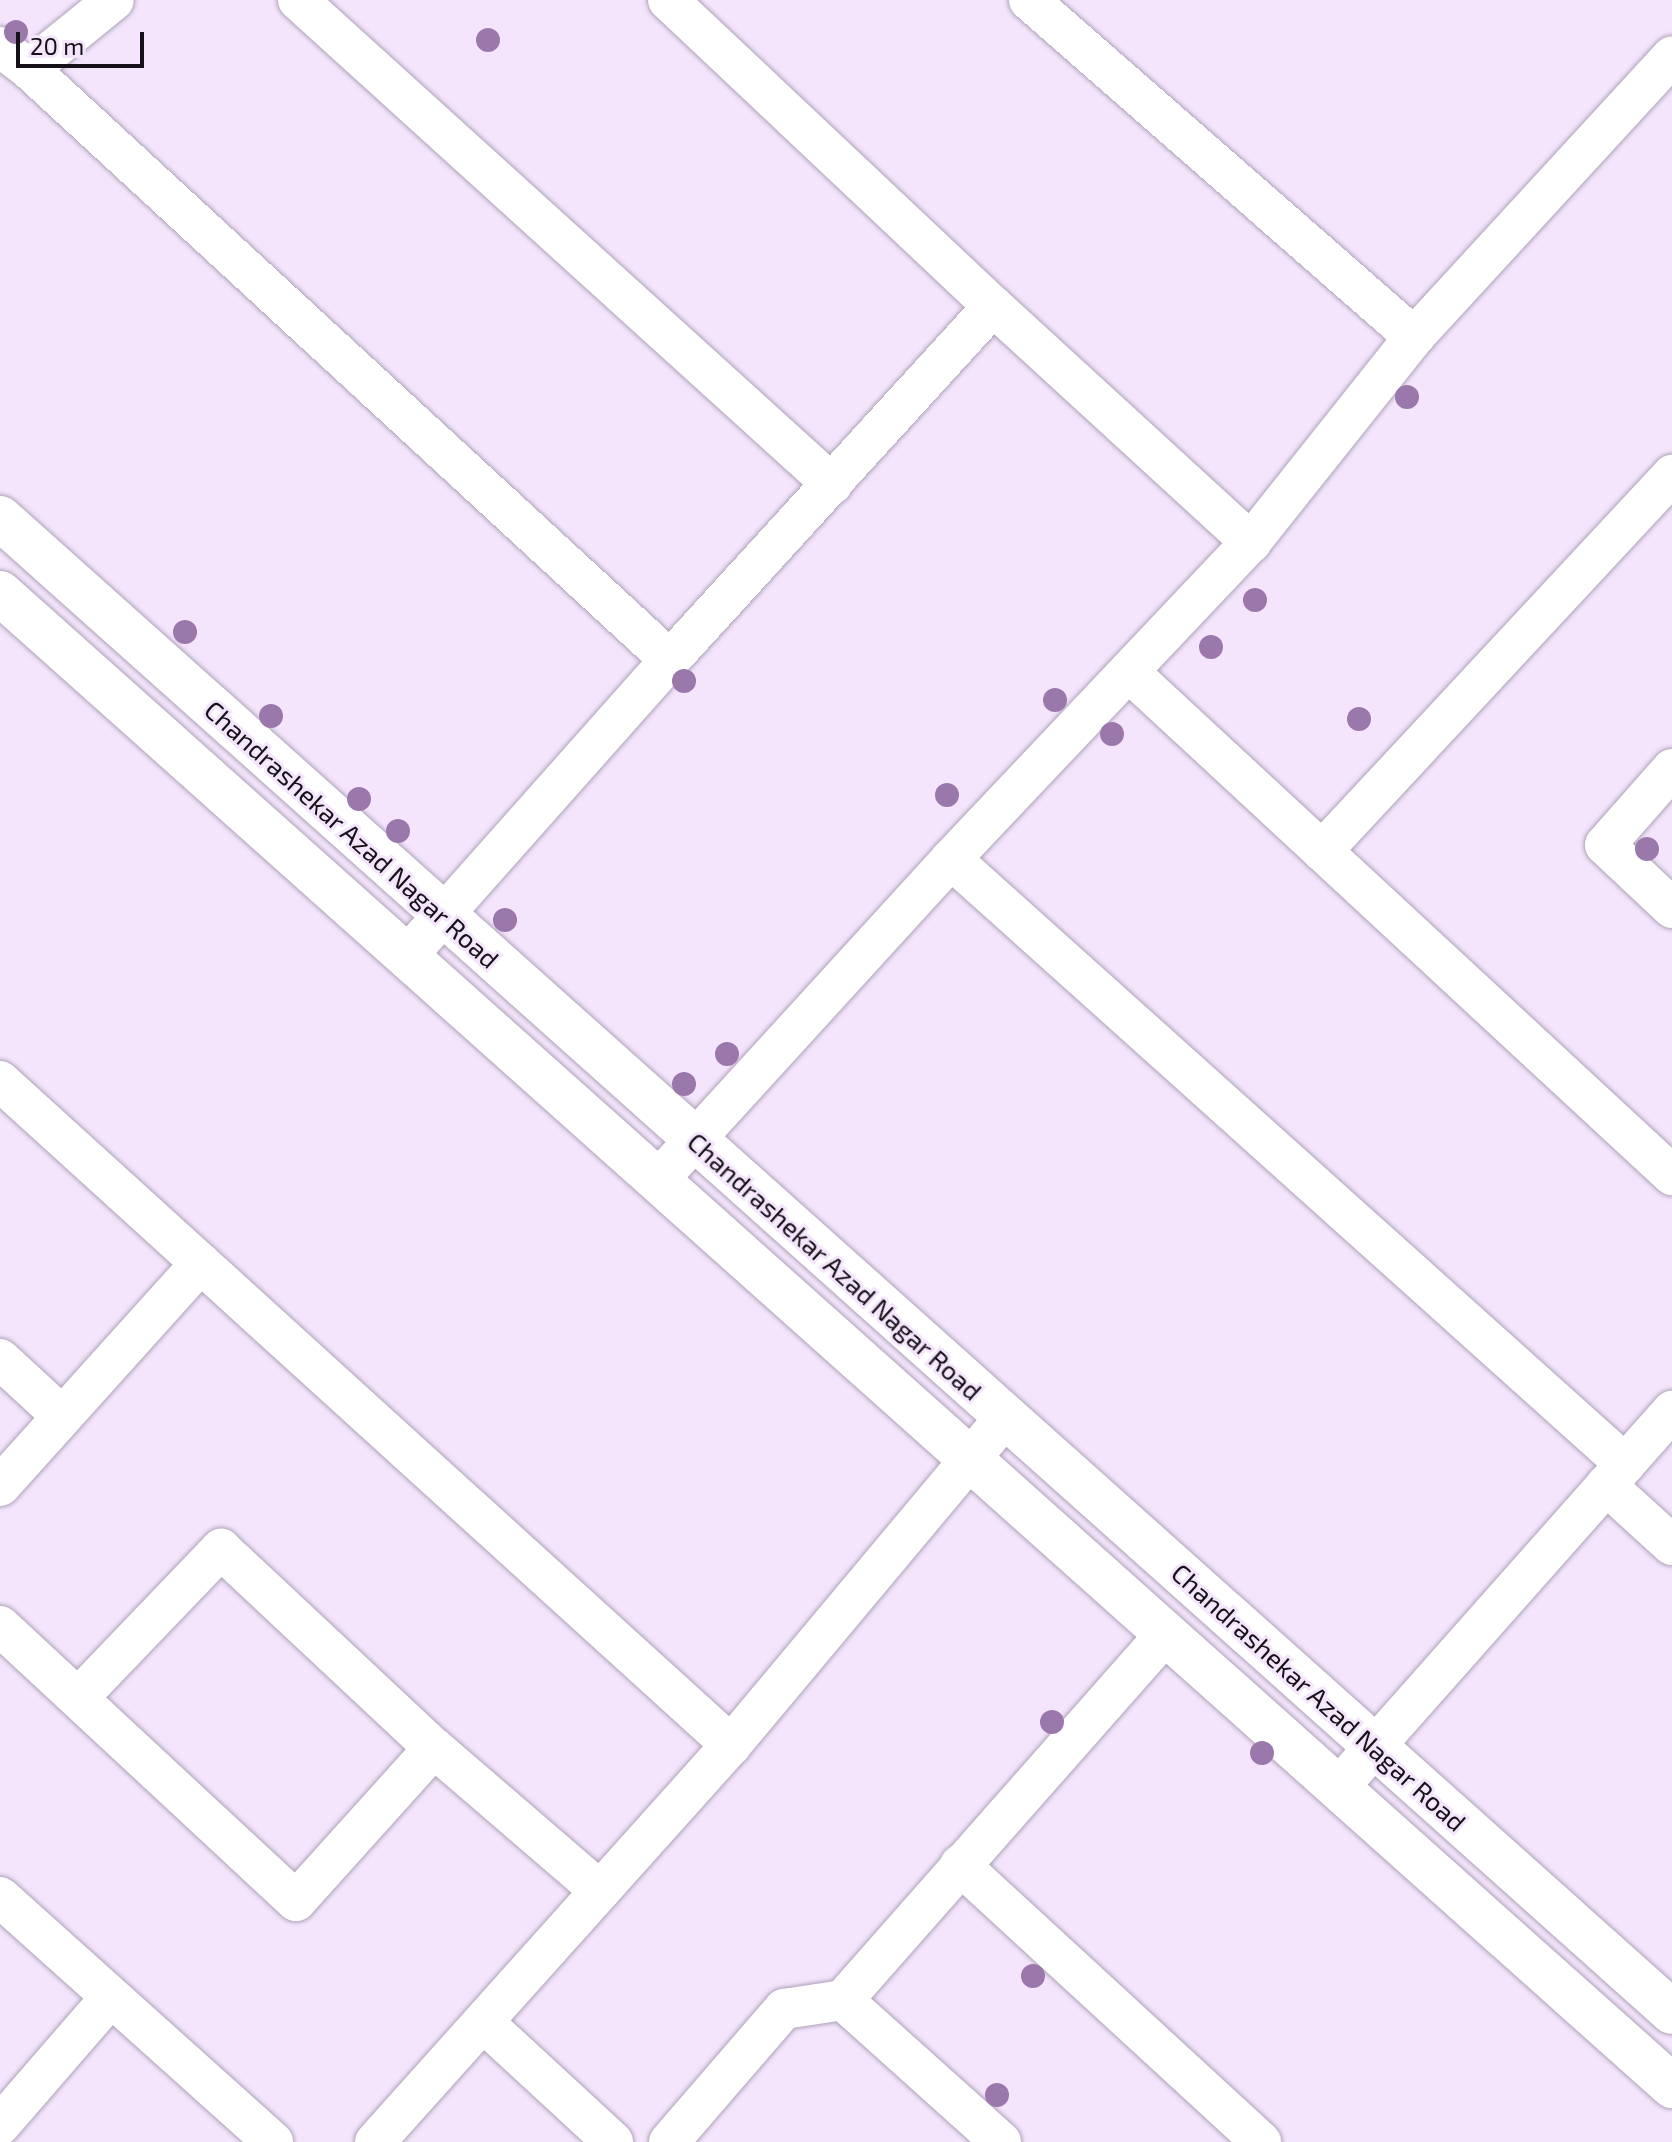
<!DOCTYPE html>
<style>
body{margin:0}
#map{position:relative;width:1672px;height:2142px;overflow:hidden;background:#f4e5fc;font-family:"Exo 2",sans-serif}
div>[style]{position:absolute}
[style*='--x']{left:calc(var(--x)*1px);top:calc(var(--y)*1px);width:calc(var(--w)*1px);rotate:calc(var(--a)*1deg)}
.roads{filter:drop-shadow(0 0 2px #afa2b7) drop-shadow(0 0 2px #afa2b7)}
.street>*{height:40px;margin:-20px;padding:0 20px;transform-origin:20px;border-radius:20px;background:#fff}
.secondary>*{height:44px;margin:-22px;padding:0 22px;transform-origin:22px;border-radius:22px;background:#fff}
.trees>*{width:24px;height:24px;margin:-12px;border-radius:50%;background:#9b78ac}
span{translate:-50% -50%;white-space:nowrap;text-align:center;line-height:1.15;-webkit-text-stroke:6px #f4e5fc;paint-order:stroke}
.street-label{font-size:26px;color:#161118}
.scale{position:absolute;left:16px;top:32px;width:128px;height:36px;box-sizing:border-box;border:4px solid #161118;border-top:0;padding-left:10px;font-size:24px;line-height:28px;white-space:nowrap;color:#161118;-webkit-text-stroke:6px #f4e5fc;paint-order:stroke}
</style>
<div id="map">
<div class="roads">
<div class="street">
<i style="--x:298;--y:0;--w:721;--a:42.19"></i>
<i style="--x:668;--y:0;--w:446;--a:43.3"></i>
<i style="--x:993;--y:306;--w:350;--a:42.5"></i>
<i style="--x:1029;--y:0;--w:512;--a:41.2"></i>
<i style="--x:0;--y:47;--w:36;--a:37"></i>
<i style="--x:29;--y:69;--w:872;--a:42.68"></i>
<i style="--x:29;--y:69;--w:109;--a:-39.1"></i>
<i style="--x:1130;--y:673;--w:739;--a:42.81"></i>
<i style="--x:1672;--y:769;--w:101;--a:131.4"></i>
<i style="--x:1605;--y:845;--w:92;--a:43.2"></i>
<i style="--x:1322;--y:851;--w:514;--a:-47.05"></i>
<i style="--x:951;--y:859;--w:906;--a:41.91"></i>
<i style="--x:406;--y:957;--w:397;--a:-48.4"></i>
<i style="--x:670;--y:660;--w:479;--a:-47.6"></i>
<i style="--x:0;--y:1081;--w:988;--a:42.25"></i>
<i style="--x:658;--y:1180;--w:435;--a:-47.6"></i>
<i style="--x:951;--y:859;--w:436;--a:-46.6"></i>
<i style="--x:1251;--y:542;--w:262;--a:-51.5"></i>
<i style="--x:1414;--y:337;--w:381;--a:-47.4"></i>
<i style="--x:0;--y:1359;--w:83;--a:42.6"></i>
<i style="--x:1606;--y:1485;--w:89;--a:42.3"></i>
<i style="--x:0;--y:1486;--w:300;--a:-48"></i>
<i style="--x:0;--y:1626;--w:404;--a:42.9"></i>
<i style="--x:296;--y:1901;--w:206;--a:-48"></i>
<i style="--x:434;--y:1748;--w:219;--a:40.7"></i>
<i style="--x:78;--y:1698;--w:207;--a:-46.2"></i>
<i style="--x:221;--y:1549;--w:291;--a:43.1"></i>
<i style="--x:1338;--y:1788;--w:504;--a:-48.46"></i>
<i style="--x:960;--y:1865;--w:409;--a:42.6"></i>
<i style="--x:0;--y:1897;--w:367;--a:41.9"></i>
<i style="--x:483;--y:2022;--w:177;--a:42.7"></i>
<i style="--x:0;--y:2125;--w:169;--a:-49.1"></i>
<i style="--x:375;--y:2142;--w:533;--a:-48.12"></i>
<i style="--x:731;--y:1745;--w:427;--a:-50.1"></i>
<i style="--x:669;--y:2142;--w:176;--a:-49.2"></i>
<i style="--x:784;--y:2009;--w:60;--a:-8.7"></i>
<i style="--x:1001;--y:2142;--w:212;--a:-138.1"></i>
<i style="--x:843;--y:2000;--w:488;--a:-48.6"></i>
</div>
<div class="secondary">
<i style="--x:0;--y:518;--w:2242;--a:41.78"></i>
<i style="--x:0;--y:593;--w:2242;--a:41.76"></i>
</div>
</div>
<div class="trees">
<i style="left:16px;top:32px"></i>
<i style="left:488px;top:40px"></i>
<i style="left:1407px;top:397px"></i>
<i style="left:1255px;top:600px"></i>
<i style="left:185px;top:632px"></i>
<i style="left:1211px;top:647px"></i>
<i style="left:684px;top:681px"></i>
<i style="left:1055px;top:700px"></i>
<i style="left:271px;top:716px"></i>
<i style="left:1359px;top:719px"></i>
<i style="left:1112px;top:734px"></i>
<i style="left:947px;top:795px"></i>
<i style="left:359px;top:799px"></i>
<i style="left:398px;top:831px"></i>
<i style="left:1647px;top:849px"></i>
<i style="left:505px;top:920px"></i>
<i style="left:727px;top:1054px"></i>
<i style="left:684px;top:1084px"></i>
<i style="left:1052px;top:1722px"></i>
<i style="left:1262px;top:1753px"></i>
<i style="left:1033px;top:1976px"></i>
<i style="left:997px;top:2095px"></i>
</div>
<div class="street-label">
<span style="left:352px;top:834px;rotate:42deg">Chandrashekar Azad Nagar Road</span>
<span style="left:835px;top:1266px;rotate:42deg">Chandrashekar Azad Nagar Road</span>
<span style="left:1319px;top:1697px;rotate:42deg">Chandrashekar Azad Nagar Road</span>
</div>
<div class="scale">20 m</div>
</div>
